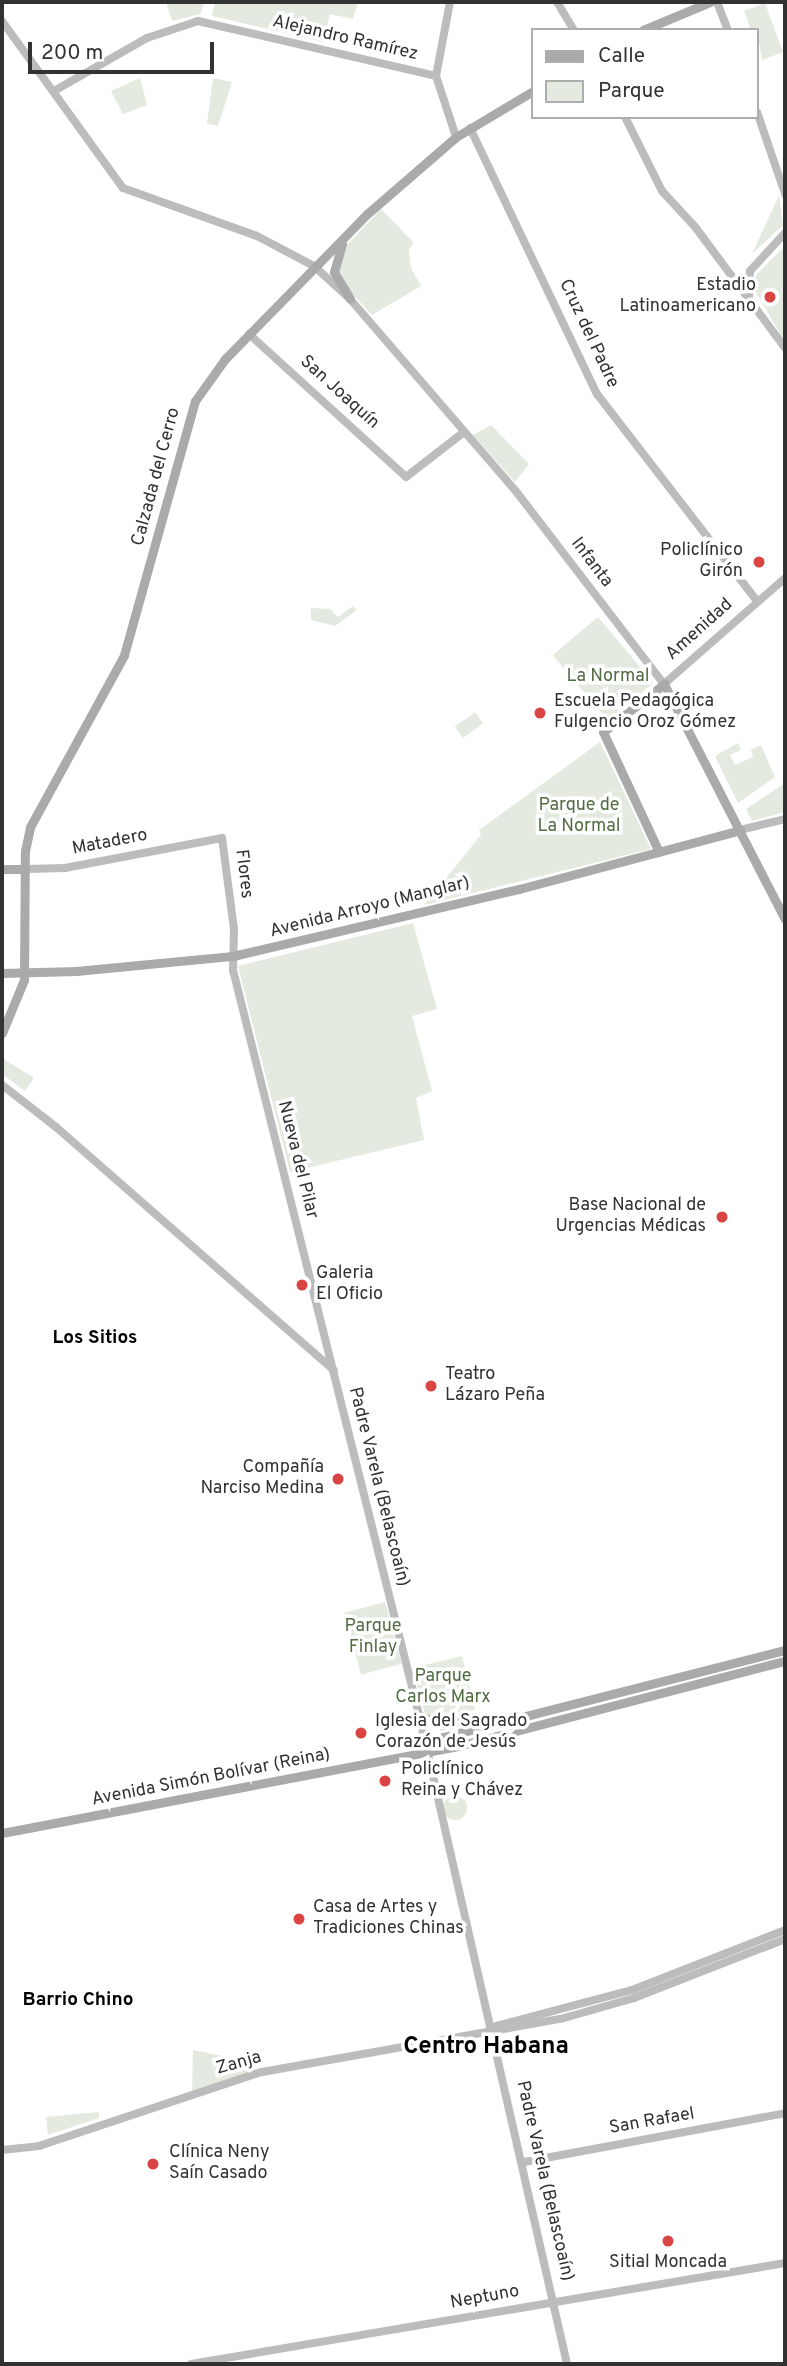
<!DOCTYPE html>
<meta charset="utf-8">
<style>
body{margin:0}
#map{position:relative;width:787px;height:2366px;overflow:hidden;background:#fff;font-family:Overpass,sans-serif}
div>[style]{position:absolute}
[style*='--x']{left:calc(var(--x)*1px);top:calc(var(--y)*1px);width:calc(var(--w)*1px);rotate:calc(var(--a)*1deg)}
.green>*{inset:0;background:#e4eadf;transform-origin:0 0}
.round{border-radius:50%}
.secondary>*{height:8px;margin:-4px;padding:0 4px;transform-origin:4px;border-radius:4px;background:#bcbcbc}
.primary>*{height:9px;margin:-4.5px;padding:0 4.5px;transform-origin:4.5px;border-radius:4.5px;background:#aaa}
.dots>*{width:19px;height:19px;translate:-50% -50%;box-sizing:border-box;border:4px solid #fff;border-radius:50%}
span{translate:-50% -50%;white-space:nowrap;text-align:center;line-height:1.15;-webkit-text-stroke:7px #fff;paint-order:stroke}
.street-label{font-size:18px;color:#323232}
.poi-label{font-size:18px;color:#323232}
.right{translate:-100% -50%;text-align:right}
.left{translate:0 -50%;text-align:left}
.park-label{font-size:18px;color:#526c42}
.neighbourhood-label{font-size:19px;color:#000;font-weight:700}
.district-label{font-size:24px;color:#000;font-weight:700}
.frame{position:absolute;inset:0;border:4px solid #323232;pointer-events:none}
.legend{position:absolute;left:531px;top:28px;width:228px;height:91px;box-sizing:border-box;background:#fff;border:2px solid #adadad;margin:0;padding:9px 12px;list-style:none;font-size:21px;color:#323232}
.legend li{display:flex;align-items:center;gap:14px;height:35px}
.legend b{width:35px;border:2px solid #adadad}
.scale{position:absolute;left:28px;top:42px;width:186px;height:32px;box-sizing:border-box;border:4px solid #323232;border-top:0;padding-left:9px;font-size:21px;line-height:24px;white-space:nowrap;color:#323232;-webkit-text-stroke:5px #fff;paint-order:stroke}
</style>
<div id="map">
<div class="green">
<i style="clip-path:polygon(166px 2px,204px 2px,201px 14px,172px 21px)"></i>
<i style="clip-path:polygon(215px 2px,358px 2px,353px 19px,330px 14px,323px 42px,212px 16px)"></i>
<i style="clip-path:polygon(765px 3px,783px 52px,762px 60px,757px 30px,751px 30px,744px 11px)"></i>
<i style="clip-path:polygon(140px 78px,147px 105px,123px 114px,111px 91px)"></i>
<i style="clip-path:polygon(213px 78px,232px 82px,218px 126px,207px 124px)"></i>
<i style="clip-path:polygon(779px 195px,783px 225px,752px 254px)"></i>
<i style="clip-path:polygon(381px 209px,414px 243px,409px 249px,411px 268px,421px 286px,372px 315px,345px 286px,338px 270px,345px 247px)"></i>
<i style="clip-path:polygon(785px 246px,785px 342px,753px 287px,756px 275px)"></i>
<i style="clip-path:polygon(491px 425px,529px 464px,515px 482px,473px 435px)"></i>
<i style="clip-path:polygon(353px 606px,357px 610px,335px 626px,311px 620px,311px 608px,330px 609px,338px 617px)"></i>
<i style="left:598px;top:617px;width:86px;height:59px;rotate:50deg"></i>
<i style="left:475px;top:712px;width:14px;height:25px;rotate:54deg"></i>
<i style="clip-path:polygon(600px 742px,651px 849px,424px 905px,481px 835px,479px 830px)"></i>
<i style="clip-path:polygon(738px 743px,741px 750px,730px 755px,735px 765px,753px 757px,751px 750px,761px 745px,775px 777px,738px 803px,715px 756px)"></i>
<i style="clip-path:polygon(785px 783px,785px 812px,752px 821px,746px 809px)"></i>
<i style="clip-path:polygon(413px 923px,437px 1009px,412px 1016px,432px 1091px,416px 1098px,424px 1140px,290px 1172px,238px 966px)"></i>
<i style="clip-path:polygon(2px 1058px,34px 1078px,25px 1091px,2px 1074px)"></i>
<i style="left:385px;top:1602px;width:64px;height:42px;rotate:75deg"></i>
<i style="clip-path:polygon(462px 1656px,475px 1710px,436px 1719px,425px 1714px,412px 1668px)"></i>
<i class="round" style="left:443px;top:1796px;width:24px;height:24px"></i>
<i style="clip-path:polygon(193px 2050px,222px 2056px,262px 2072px,192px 2094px)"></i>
<i style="clip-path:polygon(99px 2112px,99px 2118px,48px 2135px,46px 2117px)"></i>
</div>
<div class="secondary">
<i style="--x:450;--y:2;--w:75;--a:100.7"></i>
<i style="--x:436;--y:76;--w:64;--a:71.8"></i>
<i style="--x:557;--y:2;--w:33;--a:59"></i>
<i style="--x:717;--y:2;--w:30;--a:69"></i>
<i style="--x:2;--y:21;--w:206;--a:54.1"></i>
<i style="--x:123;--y:188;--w:142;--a:19.7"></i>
<i style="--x:257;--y:236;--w:64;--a:27.8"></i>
<i style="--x:314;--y:266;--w:49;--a:42.5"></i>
<i style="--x:350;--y:299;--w:252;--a:49.2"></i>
<i style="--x:515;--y:490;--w:245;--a:52.5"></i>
<i style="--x:664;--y:684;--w:161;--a:-41.2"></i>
<i style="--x:54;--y:91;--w:107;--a:-29.7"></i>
<i style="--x:147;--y:38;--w:54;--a:-18.4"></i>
<i style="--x:198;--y:21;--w:244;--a:13"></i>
<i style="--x:757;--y:112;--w:87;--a:71.1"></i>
<i style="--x:625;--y:117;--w:83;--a:63.4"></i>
<i style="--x:662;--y:191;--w:50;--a:47.4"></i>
<i style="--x:696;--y:228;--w:149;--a:53.4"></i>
<i style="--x:470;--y:128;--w:295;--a:64.5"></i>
<i style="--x:597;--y:394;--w:262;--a:52.3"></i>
<i style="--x:749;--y:297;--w:26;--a:-88"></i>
<i style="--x:750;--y:271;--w:52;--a:-47.4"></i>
<i style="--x:249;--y:334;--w:212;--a:42.3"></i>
<i style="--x:406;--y:477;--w:73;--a:-37.8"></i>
<i style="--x:740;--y:830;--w:46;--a:-13.7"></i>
<i style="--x:25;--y:869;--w:40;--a:-1.4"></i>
<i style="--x:65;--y:868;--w:160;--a:-10.8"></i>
<i style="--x:222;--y:838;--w:92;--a:82.5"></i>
<i style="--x:234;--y:929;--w:41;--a:91.4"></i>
<i style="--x:233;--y:970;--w:768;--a:75.98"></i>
<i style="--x:419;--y:1715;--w:666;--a:77.15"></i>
<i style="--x:2;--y:1085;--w:68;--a:37.9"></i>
<i style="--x:56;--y:1127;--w:369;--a:41.2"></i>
<i style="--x:496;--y:2026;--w:141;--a:-14.8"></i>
<i style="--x:632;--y:1990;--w:164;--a:-21.4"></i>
<i style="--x:2;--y:2150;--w:37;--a:-6"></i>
<i style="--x:39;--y:2146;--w:235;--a:-18.4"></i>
<i style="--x:262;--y:2072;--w:307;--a:-10.1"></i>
<i style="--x:564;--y:2018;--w:73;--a:-15.9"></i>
<i style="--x:634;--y:1998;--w:162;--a:-21.3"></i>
<i style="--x:524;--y:2162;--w:266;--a:-10.6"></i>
<i style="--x:191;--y:2364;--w:603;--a:-9.65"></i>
</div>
<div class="primary">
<i style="--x:643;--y:30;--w:73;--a:-22.7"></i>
<i style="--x:342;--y:244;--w:29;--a:106"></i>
<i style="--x:334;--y:272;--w:31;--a:59"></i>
<i style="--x:659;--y:852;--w:132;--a:-115"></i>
<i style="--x:603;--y:732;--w:78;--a:-38.2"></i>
<i style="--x:664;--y:684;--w:264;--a:62.8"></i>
<i style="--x:2;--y:869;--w:23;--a:0"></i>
<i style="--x:2;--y:973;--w:74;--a:-1.5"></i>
<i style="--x:76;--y:971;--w:158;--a:-5.5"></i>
<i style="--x:233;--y:956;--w:294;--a:-13.2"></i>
<i style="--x:519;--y:889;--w:229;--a:-14.9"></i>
<i style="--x:2;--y:1033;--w:57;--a:-67.5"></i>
<i style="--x:24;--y:980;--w:129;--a:-89.6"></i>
<i style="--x:25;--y:851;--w:25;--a:-78"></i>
<i style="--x:30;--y:827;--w:196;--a:-61.3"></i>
<i style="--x:124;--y:655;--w:264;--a:-74.4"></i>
<i style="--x:195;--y:401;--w:52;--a:-54.5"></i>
<i style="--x:225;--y:359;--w:203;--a:-45.6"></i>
<i style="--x:367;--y:214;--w:118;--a:-40.9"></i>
<i style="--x:456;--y:137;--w:90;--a:-30.9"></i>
<i style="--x:419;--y:1715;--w:24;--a:24"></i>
<i style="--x:441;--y:1725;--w:32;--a:-13"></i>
<i style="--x:472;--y:1718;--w:22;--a:8"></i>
<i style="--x:427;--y:1748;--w:19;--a:-35"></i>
<i style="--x:443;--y:1737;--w:353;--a:-14.3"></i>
<i style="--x:2;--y:1833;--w:460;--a:-10.8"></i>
<i style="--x:454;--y:1747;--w:342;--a:-14.6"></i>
</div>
<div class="dots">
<i style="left:770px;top:297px;background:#da4443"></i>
<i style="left:759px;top:562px;background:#da4443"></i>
<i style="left:540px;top:713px;background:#da4443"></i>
<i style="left:722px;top:1217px;background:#da4443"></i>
<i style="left:302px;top:1285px;background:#da4443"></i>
<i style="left:431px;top:1386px;background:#da4443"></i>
<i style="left:338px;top:1479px;background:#da4443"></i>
<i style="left:361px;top:1733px;background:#da4443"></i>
<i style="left:385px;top:1781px;background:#da4443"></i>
<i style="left:299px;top:1919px;background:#da4443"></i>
<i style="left:153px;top:2164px;background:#da4443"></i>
<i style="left:668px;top:2241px;background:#da4443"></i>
</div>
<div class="street-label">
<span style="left:345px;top:39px;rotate:13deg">Alejandro Ramírez</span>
<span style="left:588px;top:334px;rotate:65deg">Cruz del Padre</span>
<span style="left:339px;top:393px;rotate:42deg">San Joaquín</span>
<span style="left:157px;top:477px;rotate:-75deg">Calzada del Cerro</span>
<span style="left:591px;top:563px;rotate:53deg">Infanta</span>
<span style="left:700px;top:630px;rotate:-42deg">Amenidad</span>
<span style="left:110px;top:843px;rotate:-11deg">Matadero</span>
<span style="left:243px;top:874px;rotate:83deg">Flores</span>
<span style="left:370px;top:908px;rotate:-14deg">Avenida Arroyo (Manglar)</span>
<span style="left:297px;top:1160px;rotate:76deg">Nueva del Pilar</span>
<span style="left:378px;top:1487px;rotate:76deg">Padre Varela (Belascoaín)</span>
<span style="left:211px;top:1778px;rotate:-11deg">Avenida Simón Bolívar (Reina)</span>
<span style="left:239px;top:2064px;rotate:-16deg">Zanja</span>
<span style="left:652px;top:2122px;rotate:-10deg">San Rafael</span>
<span style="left:544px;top:2181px;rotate:77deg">Padre Varela (Belascoaín)</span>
<span style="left:485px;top:2298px;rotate:-10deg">Neptuno</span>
</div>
<div class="poi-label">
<span class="right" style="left:756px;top:297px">Estadio<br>Latinoamericano</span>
<span class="right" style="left:743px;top:562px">Policlínico<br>Girón</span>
<span class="left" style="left:554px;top:713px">Escuela Pedagógica<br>Fulgencio Oroz Gómez</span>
<span class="right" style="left:706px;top:1217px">Base Nacional de<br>Urgencias Médicas</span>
<span class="left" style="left:316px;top:1285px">Galeria<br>El Oficio</span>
<span class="left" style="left:445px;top:1386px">Teatro<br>Lázaro Peña</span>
<span class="right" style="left:324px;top:1479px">Compañía<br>Narciso Medina</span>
<span class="left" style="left:375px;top:1733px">Iglesia del Sagrado<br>Corazón de Jesús</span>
<span class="left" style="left:401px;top:1781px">Policlínico<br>Reina y Chávez</span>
<span class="left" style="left:313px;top:1919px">Casa de Artes y<br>Tradiciones Chinas</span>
<span class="left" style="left:169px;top:2164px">Clínica Neny<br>Saín Casado</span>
<span style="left:668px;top:2263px">Sitial Moncada</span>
</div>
<div class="park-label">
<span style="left:608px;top:677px">La Normal</span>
<span style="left:579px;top:817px">Parque de<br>La Normal</span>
<span style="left:373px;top:1638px">Parque<br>Finlay</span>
<span style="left:443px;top:1688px">Parque<br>Carlos Marx</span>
</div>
<div class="neighbourhood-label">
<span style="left:95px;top:1339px">Los Sitios</span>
<span style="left:78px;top:2001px">Barrio Chino</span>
</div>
<div class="district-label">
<span style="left:486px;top:2048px">Centro Habana</span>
</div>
<div class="frame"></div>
<ul class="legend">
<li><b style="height:9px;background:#aaa"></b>Calle</li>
<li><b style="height:19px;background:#e4eadf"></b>Parque</li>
</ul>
<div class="scale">200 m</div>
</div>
